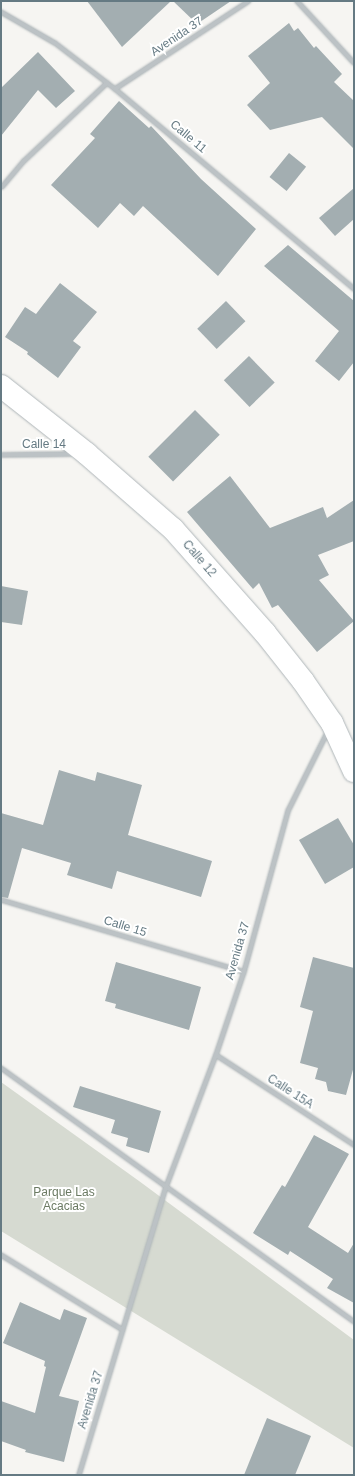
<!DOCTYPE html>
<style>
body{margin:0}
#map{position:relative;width:355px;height:1476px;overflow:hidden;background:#f6f5f2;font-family:Helvetica,sans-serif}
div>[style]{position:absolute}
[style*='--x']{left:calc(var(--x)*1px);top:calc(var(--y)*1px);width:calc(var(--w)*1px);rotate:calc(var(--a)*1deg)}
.green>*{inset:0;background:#d6dad1}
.building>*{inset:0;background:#a3aeb1;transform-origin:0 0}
.roads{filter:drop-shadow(0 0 1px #afb6b9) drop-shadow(0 0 1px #afb6b9)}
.minor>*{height:4px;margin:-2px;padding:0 2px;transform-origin:2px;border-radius:2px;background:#bcc2c5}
.secondary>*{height:22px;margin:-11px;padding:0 11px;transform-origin:11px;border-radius:11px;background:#fff}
span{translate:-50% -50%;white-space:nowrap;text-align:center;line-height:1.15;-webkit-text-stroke:4px #fff;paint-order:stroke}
.street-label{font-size:12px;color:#657a83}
.park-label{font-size:12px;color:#6b7a63}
.frame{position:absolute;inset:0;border:2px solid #657a83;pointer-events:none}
</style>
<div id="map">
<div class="green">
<i style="clip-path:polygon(1px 1082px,139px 1181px,354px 1340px,354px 1448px,1px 1231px)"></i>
</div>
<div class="building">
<i style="clip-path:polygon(87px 1px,171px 1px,122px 47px)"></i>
<i style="clip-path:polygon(173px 1px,231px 1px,197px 24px)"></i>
<i style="clip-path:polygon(289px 23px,294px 31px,298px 28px,314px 48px,316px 46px,342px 74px,334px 82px,354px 101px,354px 149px,322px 117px,270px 130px,247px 105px,270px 83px,248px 56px)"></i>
<i style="clip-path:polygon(38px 52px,75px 91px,56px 108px,38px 90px,1px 136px,1px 88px)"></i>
<i style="clip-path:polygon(119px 101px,149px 128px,151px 126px,201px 179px,256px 229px,218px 276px,143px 206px,134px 216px,120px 203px,98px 228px,51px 185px,95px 138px,90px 134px)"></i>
<i style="left:289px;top:153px;width:22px;height:31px;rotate:39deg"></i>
<i style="clip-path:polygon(354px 188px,354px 219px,335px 236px,319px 218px)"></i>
<i style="clip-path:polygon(288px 245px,354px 301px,354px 362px,339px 381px,315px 361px,339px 331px,264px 266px)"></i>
<i style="clip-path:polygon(60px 283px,97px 312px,73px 341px,81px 347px,58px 378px,27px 354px,28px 352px,5px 337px,25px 307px,36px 314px)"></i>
<i style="left:226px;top:301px;width:28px;height:40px;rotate:46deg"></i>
<i style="left:249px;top:356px;width:37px;height:35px;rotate:46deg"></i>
<i style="left:195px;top:410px;width:35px;height:66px;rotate:45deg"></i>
<i style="clip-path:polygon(230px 476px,270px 528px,323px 507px,327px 518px,354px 500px,354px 541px,318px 555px,329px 575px,319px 580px,354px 621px,317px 652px,278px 605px,272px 608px,259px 583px,253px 589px,187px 512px)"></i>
<i style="clip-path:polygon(1px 586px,28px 591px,22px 625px,1px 622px)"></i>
<i style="clip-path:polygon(59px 770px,95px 781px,97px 772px,142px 785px,128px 835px,212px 861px,201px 897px,117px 871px,112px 889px,67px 875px,71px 863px,22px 848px,8px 898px,1px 897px,1px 813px,43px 825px)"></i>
<i style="clip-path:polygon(338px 818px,354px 845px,354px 867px,325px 884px,299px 840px)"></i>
<i style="clip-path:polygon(313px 957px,354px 968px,354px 1066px,346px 1095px,328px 1091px,326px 1082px,315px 1079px,318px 1068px,300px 1063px,313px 1011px,300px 1007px)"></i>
<i style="clip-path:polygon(116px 962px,201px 987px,189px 1030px,115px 1008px,116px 1004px,105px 1001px)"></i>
<i style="clip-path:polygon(80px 1086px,161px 1111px,149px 1153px,126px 1146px,128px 1138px,111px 1133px,115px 1120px,73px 1107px)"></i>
<i style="clip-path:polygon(314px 1135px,349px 1154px,308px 1227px,348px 1253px,354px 1243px,354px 1303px,327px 1288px,333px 1279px,290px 1251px,288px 1255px,253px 1233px,282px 1185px,285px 1187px)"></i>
<i style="clip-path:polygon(20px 1302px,60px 1320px,64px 1309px,87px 1318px,59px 1396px,79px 1401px,64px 1462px,25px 1452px,26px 1450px,1px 1441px,1px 1401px,35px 1413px,46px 1367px,44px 1366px,45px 1361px,3px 1343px)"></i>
<i style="clip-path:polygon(267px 1418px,311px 1436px,295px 1475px,244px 1475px)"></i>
</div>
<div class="roads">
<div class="minor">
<i style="--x:297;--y:1;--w:84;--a:47.4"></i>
<i style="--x:1;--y:12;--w:62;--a:29.9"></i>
<i style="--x:55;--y:43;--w:76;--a:37.5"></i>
<i style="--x:115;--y:89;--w:312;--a:39.9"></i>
<i style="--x:115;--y:89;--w:160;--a:-33.3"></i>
<i style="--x:2;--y:187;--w:34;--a:-50"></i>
<i style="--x:24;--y:161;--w:114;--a:-43.2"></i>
<i style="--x:1;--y:455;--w:73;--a:-0.8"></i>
<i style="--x:1;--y:900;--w:253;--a:16.5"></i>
<i style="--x:216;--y:1055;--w:165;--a:33.1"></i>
<i style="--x:1;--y:1068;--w:435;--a:35.7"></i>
<i style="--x:1;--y:1255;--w:143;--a:31.6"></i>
<i style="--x:79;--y:1475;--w:301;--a:-73.2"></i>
<i style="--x:166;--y:1187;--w:141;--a:-69.3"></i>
<i style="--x:216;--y:1055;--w:88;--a:-71.4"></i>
<i style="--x:244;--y:972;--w:167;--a:-74.7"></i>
<i style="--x:288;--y:811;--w:89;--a:-63.4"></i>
</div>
<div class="secondary">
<i style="--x:1;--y:386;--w:110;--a:38.3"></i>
<i style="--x:87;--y:454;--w:114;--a:41.1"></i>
<i style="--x:173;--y:529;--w:139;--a:48.5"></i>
<i style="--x:265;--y:633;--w:61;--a:51.6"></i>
<i style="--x:303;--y:681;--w:51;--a:55.4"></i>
<i style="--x:332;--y:723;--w:53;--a:65.4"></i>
</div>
</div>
<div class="street-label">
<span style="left:177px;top:37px;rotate:-34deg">Avenida 37</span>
<span style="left:188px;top:137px;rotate:40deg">Calle 11</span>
<span style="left:44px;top:445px">Calle 14</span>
<span style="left:199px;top:559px;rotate:49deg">Calle 12</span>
<span style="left:125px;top:927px;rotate:17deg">Calle 15</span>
<span style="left:238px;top:951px;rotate:-74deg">Avenida 37</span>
<span style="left:290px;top:1092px;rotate:33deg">Calle 15A</span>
<span style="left:91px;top:1400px;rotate:-73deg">Avenida 37</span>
</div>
<div class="park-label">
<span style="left:64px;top:1200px">Parque Las<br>Acacias</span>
</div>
<div class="frame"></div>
</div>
